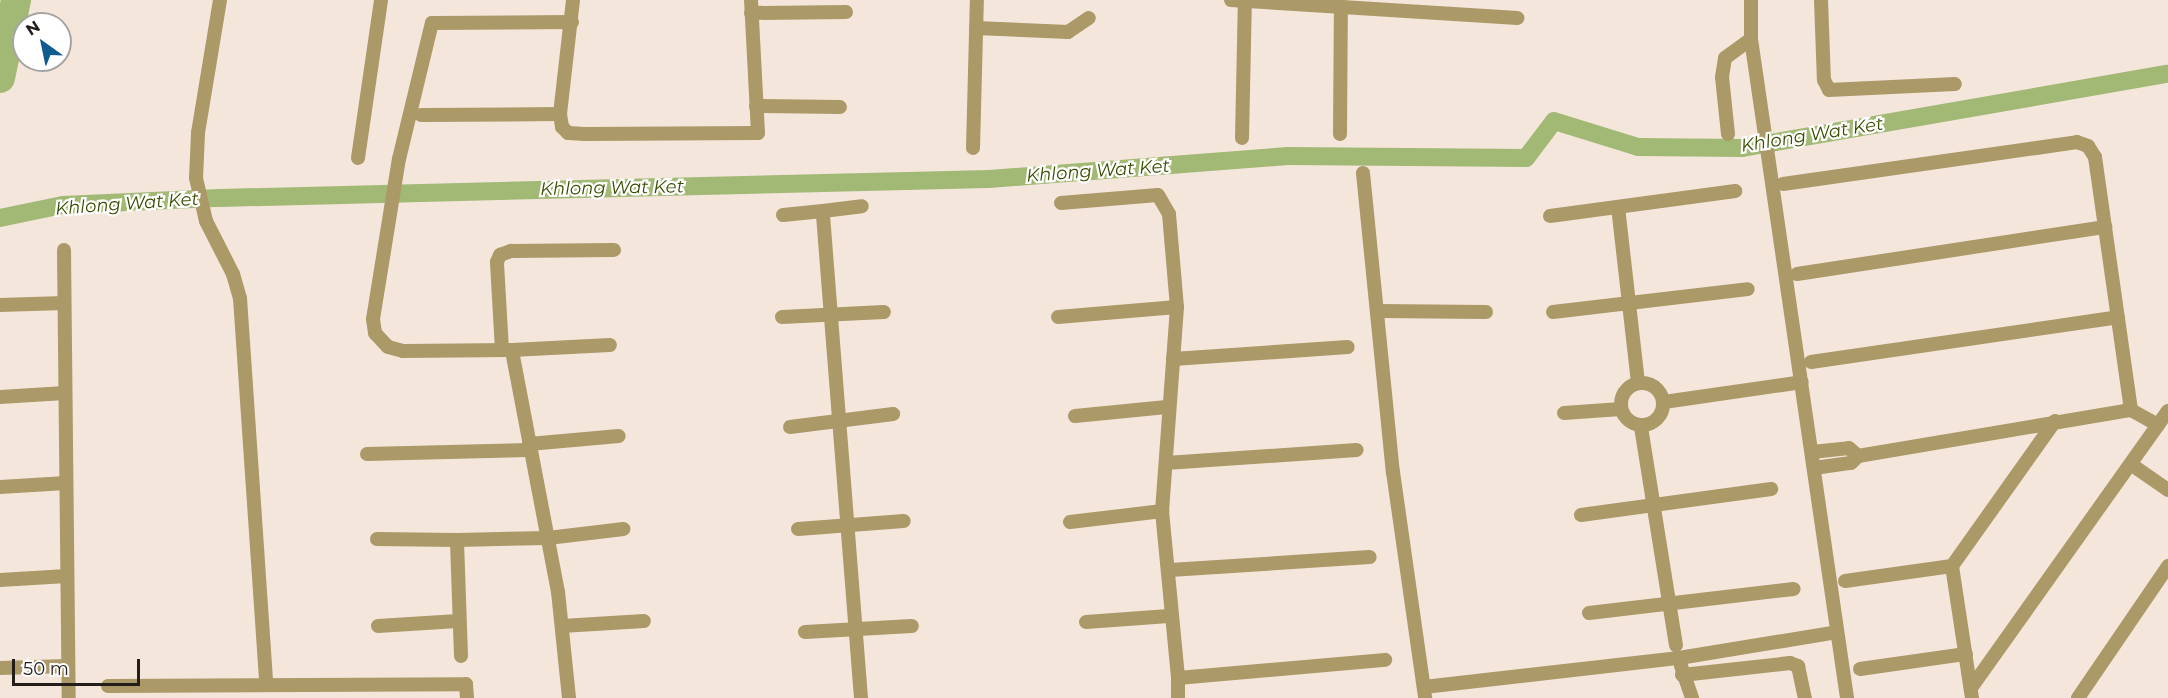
<!DOCTYPE html>
<style>
body{margin:0}
#map{position:relative;width:2168px;height:698px;overflow:hidden;background:#f5e6dc;font-family:Montserrat,sans-serif}
div>[style]{position:absolute}
[style*='--x']{left:calc(var(--x)*1px);top:calc(var(--y)*1px);width:calc(var(--w)*1px);rotate:calc(var(--a)*1deg)}
.canal>*{height:18px;margin:-9px;padding:0 9px;transform-origin:9px;border-radius:9px;background:#a2b976}
.river>*{height:30px;margin:-15px;padding:0 15px;transform-origin:15px;border-radius:15px;background:#a2b976}
.minor>*{height:14px;margin:-7px;padding:0 7px;transform-origin:7px;border-radius:7px;background:#ab9968}
.minor>.ring{margin:-7px;padding:0;box-sizing:content-box;background:none;border:14px solid #ab9968;border-radius:50%}
span{translate:-50% -50%;white-space:nowrap;text-align:center;line-height:1.15;-webkit-text-stroke:4.5px #fff;paint-order:stroke}
.water-label{font-size:18px;color:#394d00;font-style:italic}
.north{position:absolute;left:12px;top:12px;width:60px;height:60px;box-sizing:border-box;background:#fff;border:2px solid #a7a5a3;border-radius:50%;rotate:327deg;font-size:16px;font-weight:700;line-height:24px;text-align:center;color:#231e1a}
.north::after{content:'';display:block;margin:auto;width:21px;height:27px;background:#0f5a8e;clip-path:polygon(50% 0,100% 100%,50% 72%,0 100%)}
.scale{position:absolute;left:12px;top:659px;width:128px;height:27px;box-sizing:border-box;border:3px solid #231e1a;border-top:0;padding-left:8px;font-size:18px;line-height:21px;white-space:nowrap;color:#231e1a;-webkit-text-stroke:4px #fff;paint-order:stroke}
</style>
<div id="map">
<div class="canal">
<i style="--x:0;--y:218;--w:64;--a:-11.7"></i>
<i style="--x:63;--y:205;--w:157;--a:-2.6"></i>
<i style="--x:220;--y:198;--w:769;--a:-1.42"></i>
<i style="--x:989;--y:179;--w:300;--a:-4.4"></i>
<i style="--x:1288;--y:156;--w:238;--a:0.5"></i>
<i style="--x:1526;--y:158;--w:46;--a:-52.9"></i>
<i style="--x:1554;--y:121;--w:88;--a:17.2"></i>
<i style="--x:1638;--y:147;--w:104;--a:0.6"></i>
<i style="--x:1742;--y:148;--w:432;--a:-9.9"></i>
</div>
<div class="river">
<i style="--x:0;--y:78;--w:80;--a:-78.4"></i>
</div>
<div class="minor">
<i style="--x:220;--y:0;--w:135;--a:99.4"></i>
<i style="--x:198;--y:133;--w:45;--a:92.5"></i>
<i style="--x:196;--y:178;--w:44;--a:76.9"></i>
<i style="--x:206;--y:221;--w:59;--a:63"></i>
<i style="--x:233;--y:274;--w:25;--a:74"></i>
<i style="--x:240;--y:298;--w:386;--a:86.1"></i>
<i style="--x:573;--y:0;--w:115;--a:96.5"></i>
<i style="--x:560;--y:114;--w:13;--a:81"></i>
<i style="--x:562;--y:127;--w:8;--a:45"></i>
<i style="--x:568;--y:133;--w:17;--a:3"></i>
<i style="--x:585;--y:134;--w:173;--a:-0.3"></i>
<i style="--x:758;--y:133;--w:133;--a:-93"></i>
<i style="--x:1231;--y:0;--w:287;--a:3.6"></i>
<i style="--x:1751;--y:0;--w:39;--a:90"></i>
<i style="--x:1751;--y:39;--w:666;--a:81.71"></i>
<i style="--x:1821;--y:0;--w:80;--a:87.9"></i>
<i style="--x:1824;--y:80;--w:11;--a:63"></i>
<i style="--x:1829;--y:90;--w:126;--a:-2.7"></i>
<i style="--x:751;--y:13;--w:95;--a:-0.6"></i>
<i style="--x:976;--y:28;--w:92;--a:2.5"></i>
<i style="--x:1068;--y:32;--w:25;--a:-34"></i>
<i style="--x:756;--y:106;--w:84;--a:0.7"></i>
<i style="--x:421;--y:115;--w:139;--a:-0.4"></i>
<i style="--x:1340;--y:134;--w:128;--a:-89.6"></i>
<i style="--x:1728;--y:134;--w:57;--a:-96"></i>
<i style="--x:1722;--y:77;--w:19;--a:-81"></i>
<i style="--x:1725;--y:58;--w:32;--a:-36"></i>
<i style="--x:1242;--y:138;--w:138;--a:-88.8"></i>
<i style="--x:973;--y:148;--w:148;--a:-88.5"></i>
<i style="--x:358;--y:158;--w:160;--a:-81.7"></i>
<i style="--x:1363;--y:173;--w:301;--a:84.3"></i>
<i style="--x:1393;--y:472;--w:228;--a:81.9"></i>
<i style="--x:1783;--y:184;--w:297;--a:-8.1"></i>
<i style="--x:2077;--y:142;--w:12;--a:20"></i>
<i style="--x:2088;--y:146;--w:13;--a:58"></i>
<i style="--x:2095;--y:157;--w:256;--a:81.9"></i>
<i style="--x:1061;--y:203;--w:97;--a:-4.7"></i>
<i style="--x:1158;--y:195;--w:22;--a:60"></i>
<i style="--x:1169;--y:214;--w:93;--a:85.1"></i>
<i style="--x:1177;--y:307;--w:205;--a:94.2"></i>
<i style="--x:1162;--y:511;--w:168;--a:84.5"></i>
<i style="--x:1178;--y:678;--w:208;--a:-5"></i>
<i style="--x:1618;--y:207;--w:176;--a:83.5"></i>
<i style="--x:783;--y:215;--w:40;--a:-5.7"></i>
<i style="--x:1550;--y:216;--w:187;--a:-7.7"></i>
<i style="--x:64;--y:250;--w:448;--a:89.4"></i>
<i style="--x:1797;--y:274;--w:312;--a:-8.7"></i>
<i style="--x:0;--y:305;--w:64;--a:-1.8"></i>
<i style="--x:1378;--y:311;--w:108;--a:0.5"></i>
<i style="--x:1553;--y:312;--w:196;--a:-6.7"></i>
<i style="--x:782;--y:317;--w:102;--a:-2.8"></i>
<i style="--x:1058;--y:317;--w:119;--a:-4.8"></i>
<i style="--x:502;--y:350;--w:88;--a:-93.3"></i>
<i style="--x:497;--y:262;--w:8;--a:-67"></i>
<i style="--x:500;--y:255;--w:12;--a:-20"></i>
<i style="--x:511;--y:251;--w:103;--a:-0.6"></i>
<i style="--x:512;--y:350;--w:98;--a:-2.9"></i>
<i style="--x:1173;--y:359;--w:175;--a:-3.9"></i>
<i style="--x:1811;--y:362;--w:310;--a:-8.3"></i>
<i class="ring" style="left:1621px;top:383px;width:28px;height:28px"></i>
<i style="--x:0;--y:397;--w:65;--a:-3.5"></i>
<i style="--x:1664;--y:402;--w:139;--a:-8.2"></i>
<i style="--x:1564;--y:413;--w:57;--a:-4"></i>
<i style="--x:1075;--y:416;--w:92;--a:-5.6"></i>
<i style="--x:790;--y:427;--w:104;--a:-7.2"></i>
<i style="--x:1641;--y:427;--w:221;--a:80.9"></i>
<i style="--x:529;--y:444;--w:90;--a:-5.1"></i>
<i style="--x:1812;--y:452;--w:37;--a:-6"></i>
<i style="--x:1849;--y:448;--w:12;--a:42"></i>
<i style="--x:367;--y:454;--w:163;--a:-1.4"></i>
<i style="--x:1166;--y:463;--w:191;--a:-3.9"></i>
<i style="--x:2132;--y:465;--w:44;--a:34.8"></i>
<i style="--x:1814;--y:468;--w:37;--a:-8"></i>
<i style="--x:1851;--y:463;--w:10;--a:-45"></i>
<i style="--x:1858;--y:456;--w:277;--a:-9.6"></i>
<i style="--x:2131;--y:410;--w:31;--a:29"></i>
<i style="--x:0;--y:487;--w:66;--a:-3.5"></i>
<i style="--x:1581;--y:515;--w:192;--a:-7.8"></i>
<i style="--x:1070;--y:522;--w:93;--a:-6.8"></i>
<i style="--x:798;--y:529;--w:106;--a:-4.3"></i>
<i style="--x:377;--y:539;--w:80;--a:0.7"></i>
<i style="--x:1952;--y:566;--w:134;--a:81.4"></i>
<i style="--x:1170;--y:570;--w:200;--a:-3.7"></i>
<i style="--x:0;--y:580;--w:67;--a:-3.4"></i>
<i style="--x:1845;--y:581;--w:108;--a:-8"></i>
<i style="--x:1952;--y:566;--w:178;--a:-54.6"></i>
<i style="--x:1589;--y:613;--w:206;--a:-6.7"></i>
<i style="--x:1086;--y:622;--w:83;--a:-4.1"></i>
<i style="--x:378;--y:626;--w:80;--a:-3.6"></i>
<i style="--x:562;--y:626;--w:82;--a:-3.5"></i>
<i style="--x:805;--y:632;--w:107;--a:-3.2"></i>
<i style="--x:461;--y:656;--w:116;--a:-92"></i>
<i style="--x:457;--y:540;--w:91;--a:-1.3"></i>
<i style="--x:548;--y:538;--w:76;--a:-6.8"></i>
<i style="--x:1681;--y:666;--w:34;--a:71"></i>
<i style="--x:0;--y:668;--w:68;--a:-1.7"></i>
<i style="--x:1860;--y:669;--w:107;--a:-8.1"></i>
<i style="--x:1682;--y:675;--w:109;--a:-6.3"></i>
<i style="--x:1790;--y:663;--w:9;--a:21"></i>
<i style="--x:1798;--y:666;--w:33;--a:78"></i>
<i style="--x:1178;--y:678;--w:20;--a:90"></i>
<i style="--x:108;--y:686;--w:358;--a:-0.3"></i>
<i style="--x:466;--y:684;--w:14;--a:86"></i>
<i style="--x:1424;--y:687;--w:257;--a:-6.5"></i>
<i style="--x:1679;--y:658;--w:160;--a:-9.3"></i>
<i style="--x:1971;--y:688;--w:340;--a:-54.6"></i>
<i style="--x:569;--y:698;--w:107;--a:-95.9"></i>
<i style="--x:558;--y:592;--w:246;--a:-100.8"></i>
<i style="--x:512;--y:350;--w:109;--a:179.5"></i>
<i style="--x:403;--y:351;--w:16;--a:-165"></i>
<i style="--x:388;--y:347;--w:19;--a:-133"></i>
<i style="--x:375;--y:333;--w:14;--a:-98"></i>
<i style="--x:373;--y:319;--w:162;--a:-80.8"></i>
<i style="--x:399;--y:159;--w:140;--a:-76.4"></i>
<i style="--x:432;--y:23;--w:140;--a:-0.4"></i>
<i style="--x:861;--y:698;--w:488;--a:-94.5"></i>
<i style="--x:823;--y:211;--w:39;--a:-7"></i>
<i style="--x:2078;--y:698;--w:160;--a:-55.7"></i>
</div>
<div class="water-label">
<span style="left:1812px;top:135px;rotate:-9deg">Khlong Wat Ket</span>
<span style="left:1098px;top:171px;rotate:-4deg">Khlong Wat Ket</span>
<span style="left:612px;top:188px;rotate:-1deg">Khlong Wat Ket</span>
<span style="left:127px;top:204px;rotate:-4deg">Khlong Wat Ket</span>
</div>
<div class="north">N</div>
<div class="scale">50 m</div>
</div>
